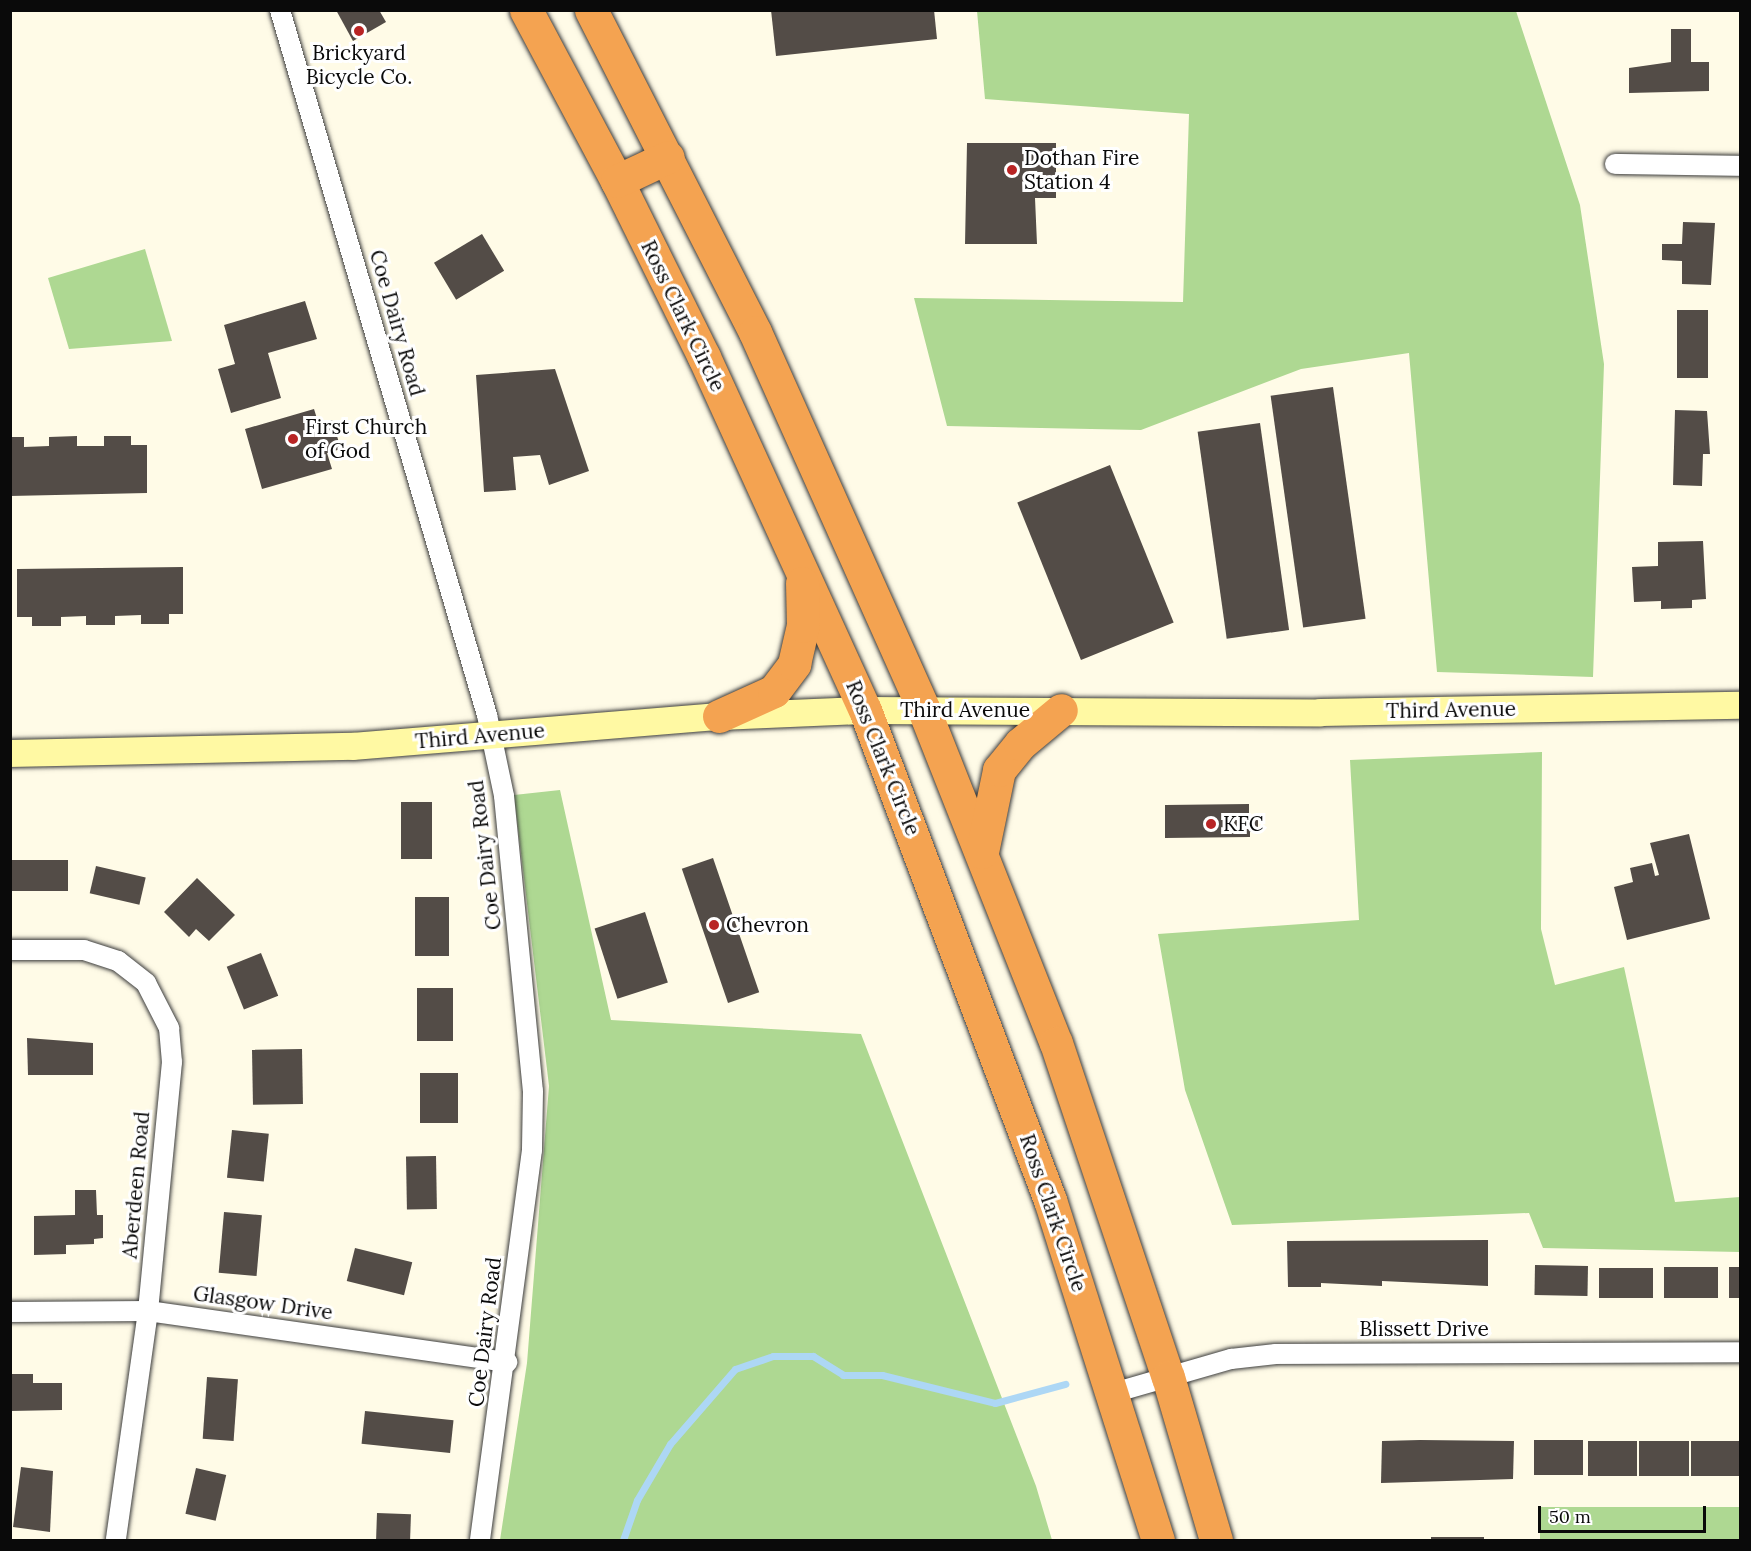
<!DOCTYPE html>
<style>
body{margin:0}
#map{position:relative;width:1751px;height:1551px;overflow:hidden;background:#fffbe7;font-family:Lora,serif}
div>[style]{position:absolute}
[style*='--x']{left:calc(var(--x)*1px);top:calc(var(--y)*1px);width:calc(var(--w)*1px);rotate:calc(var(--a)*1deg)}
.forest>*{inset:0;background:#aed892;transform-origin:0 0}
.stream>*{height:7px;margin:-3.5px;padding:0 3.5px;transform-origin:3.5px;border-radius:3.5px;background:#add7f5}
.building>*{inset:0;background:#534c47;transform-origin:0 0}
.roads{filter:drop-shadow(0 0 2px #3d3d3d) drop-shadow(0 0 2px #3d3d3d)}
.street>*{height:20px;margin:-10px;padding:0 10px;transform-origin:10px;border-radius:10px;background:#fff}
.secondary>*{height:27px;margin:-13.5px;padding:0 13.5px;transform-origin:13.5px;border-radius:13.5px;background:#fff9a3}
.highway>*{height:33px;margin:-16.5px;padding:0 16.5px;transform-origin:16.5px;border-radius:16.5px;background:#f4a351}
.dots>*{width:16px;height:16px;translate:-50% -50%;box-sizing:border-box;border:3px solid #fff;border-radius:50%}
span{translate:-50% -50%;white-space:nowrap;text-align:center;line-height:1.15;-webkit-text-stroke:6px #fff;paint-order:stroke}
.poi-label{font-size:21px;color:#0a0a0a}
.left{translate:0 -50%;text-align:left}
.street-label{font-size:21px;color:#0a0a0a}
.frame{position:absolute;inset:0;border:12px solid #0a0a0a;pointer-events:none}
.scale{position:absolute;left:1538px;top:1506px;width:168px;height:27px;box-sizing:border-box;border:3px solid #0a0a0a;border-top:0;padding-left:8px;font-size:18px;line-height:21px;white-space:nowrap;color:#0a0a0a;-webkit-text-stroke:4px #fff;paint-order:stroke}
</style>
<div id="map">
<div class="forest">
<i style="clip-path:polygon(977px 11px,1516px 11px,1580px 205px,1604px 364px,1593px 677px,1437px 672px,1409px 353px,1301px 369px,1141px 430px,947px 426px,914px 298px,1183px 302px,1189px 114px,985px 99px)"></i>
<i style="clip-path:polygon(145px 249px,172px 341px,69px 349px,48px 278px)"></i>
<i style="clip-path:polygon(1542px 752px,1541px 929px,1555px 985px,1624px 967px,1675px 1202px,1740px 1197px,1740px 1252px,1543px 1248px,1529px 1213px,1232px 1225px,1185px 1090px,1158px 934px,1359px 920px,1350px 760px)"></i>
<i style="clip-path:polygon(560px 790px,611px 1020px,861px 1034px,1036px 1486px,1052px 1540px,500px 1540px,527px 1363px,549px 1086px,514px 795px)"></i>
<i style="left:1540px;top:1507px;width:200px;height:33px"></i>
</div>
<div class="stream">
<i style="--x:623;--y:1540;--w:42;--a:-70.7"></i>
<i style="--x:637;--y:1500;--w:65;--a:-59.5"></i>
<i style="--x:670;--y:1444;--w:99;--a:-49.1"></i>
<i style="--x:735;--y:1369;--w:40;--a:-18.9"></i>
<i style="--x:773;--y:1356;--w:40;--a:0"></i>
<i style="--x:813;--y:1356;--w:36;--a:32"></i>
<i style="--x:843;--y:1375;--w:39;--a:0"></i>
<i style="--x:882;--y:1375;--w:116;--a:13.9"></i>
<i style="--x:995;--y:1403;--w:73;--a:-15.2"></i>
</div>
<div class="building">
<i style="clip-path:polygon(336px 10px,379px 10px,386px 22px,353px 41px)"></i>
<i style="clip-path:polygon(771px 10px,934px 10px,937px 39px,776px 56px)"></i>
<i style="clip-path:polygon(1671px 29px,1691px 29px,1691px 62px,1709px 62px,1709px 91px,1629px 93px,1629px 68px,1671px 62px)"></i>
<i style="clip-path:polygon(967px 143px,1056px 143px,1056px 198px,1035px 198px,1037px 244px,965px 244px)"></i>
<i style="clip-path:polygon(1683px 222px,1715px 223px,1711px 285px,1682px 284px,1682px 261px,1662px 260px,1662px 244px,1682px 244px)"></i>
<i style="left:482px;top:234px;width:43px;height:56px;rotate:59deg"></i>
<i style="clip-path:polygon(305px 301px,317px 339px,268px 353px,281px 398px,231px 413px,218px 369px,235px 364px,224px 325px)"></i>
<i style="left:1677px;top:310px;width:31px;height:68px"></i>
<i style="clip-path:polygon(555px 369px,589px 471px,549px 485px,540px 455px,513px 457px,516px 490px,484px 492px,476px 375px)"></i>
<i style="left:1333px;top:387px;width:234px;height:63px;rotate:82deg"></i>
<i style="clip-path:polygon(314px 409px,319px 425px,332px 420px,341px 449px,327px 453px,332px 469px,262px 489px,245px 429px)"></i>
<i style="clip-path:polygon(1675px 410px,1707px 411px,1710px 454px,1703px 454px,1702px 486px,1673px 485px)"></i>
<i style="left:1260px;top:423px;width:209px;height:63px;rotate:82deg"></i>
<i style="clip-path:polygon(77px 436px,77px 446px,104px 446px,104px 436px,131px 436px,131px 445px,147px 445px,147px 493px,10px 496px,10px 437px,24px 437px,24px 447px,49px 446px,49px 437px)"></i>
<i style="left:1110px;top:465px;width:170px;height:100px;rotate:68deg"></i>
<i style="clip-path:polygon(1703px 541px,1706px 599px,1692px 600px,1692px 608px,1661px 609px,1661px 601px,1634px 602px,1632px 567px,1658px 566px,1658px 542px)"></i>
<i style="clip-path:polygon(183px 567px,183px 614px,169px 614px,169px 624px,141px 624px,141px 615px,115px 616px,115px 625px,86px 625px,86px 616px,61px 617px,61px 626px,32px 626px,32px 617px,17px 617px,17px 569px)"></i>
<i style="left:401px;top:802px;width:31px;height:57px"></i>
<i style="clip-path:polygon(1249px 804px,1249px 816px,1258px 816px,1258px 832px,1250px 832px,1250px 837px,1165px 838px,1165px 805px)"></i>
<i style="clip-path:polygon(1689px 834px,1710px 919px,1627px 940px,1614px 887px,1633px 882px,1630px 868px,1652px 863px,1655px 876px,1659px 875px,1650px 843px)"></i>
<i style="left:713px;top:858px;width:142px;height:33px;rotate:71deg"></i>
<i style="left:68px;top:860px;width:31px;height:58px;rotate:90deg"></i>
<i style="left:96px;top:866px;width:51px;height:28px;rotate:13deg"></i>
<i style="clip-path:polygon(197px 878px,235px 915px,209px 941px,196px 929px,189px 937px,164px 912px)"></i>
<i style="left:415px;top:897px;width:34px;height:59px"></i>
<i style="left:645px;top:912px;width:74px;height:53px;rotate:72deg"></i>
<i style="left:261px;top:953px;width:46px;height:37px;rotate:68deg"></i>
<i style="left:417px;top:988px;width:36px;height:53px"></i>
<i style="clip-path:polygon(27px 1038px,93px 1043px,93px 1075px,28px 1075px)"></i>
<i style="left:302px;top:1049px;width:55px;height:50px;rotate:89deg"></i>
<i style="left:458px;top:1073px;width:50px;height:38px;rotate:90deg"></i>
<i style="left:232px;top:1130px;width:37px;height:48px;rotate:6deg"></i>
<i style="left:436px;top:1156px;width:53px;height:30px;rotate:89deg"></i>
<i style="clip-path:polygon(75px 1190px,96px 1190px,97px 1215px,103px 1215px,103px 1238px,94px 1239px,94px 1244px,66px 1245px,66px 1254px,34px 1255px,34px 1216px,75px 1215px)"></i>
<i style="left:224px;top:1212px;width:38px;height:61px;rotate:5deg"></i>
<i style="clip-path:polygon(1488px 1240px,1488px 1286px,1382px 1281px,1382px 1286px,1321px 1283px,1321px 1287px,1288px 1287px,1287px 1241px)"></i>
<i style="left:355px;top:1248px;width:59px;height:34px;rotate:14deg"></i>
<i style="left:1535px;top:1265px;width:53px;height:30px;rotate:1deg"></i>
<i style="left:1664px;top:1267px;width:54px;height:31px"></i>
<i style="left:1729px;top:1267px;width:11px;height:31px"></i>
<i style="left:1599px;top:1268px;width:54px;height:30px"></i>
<i style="clip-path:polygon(10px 1374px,33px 1374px,33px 1383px,62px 1383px,62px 1410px,10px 1411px)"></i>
<i style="left:207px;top:1377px;width:31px;height:62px;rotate:4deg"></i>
<i style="left:365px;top:1411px;width:89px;height:33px;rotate:6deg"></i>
<i style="clip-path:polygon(1420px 1440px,1514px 1441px,1513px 1479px,1381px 1483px,1382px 1441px)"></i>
<i style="left:1534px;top:1440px;width:49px;height:35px"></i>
<i style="left:1588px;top:1441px;width:49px;height:35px"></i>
<i style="left:1639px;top:1441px;width:50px;height:35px"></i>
<i style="left:1691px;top:1441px;width:49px;height:35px"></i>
<i style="clip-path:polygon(21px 1467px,53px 1471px,50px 1532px,13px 1527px)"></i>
<i style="left:196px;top:1468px;width:31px;height:47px;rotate:13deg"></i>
<i style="left:377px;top:1513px;width:34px;height:27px;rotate:2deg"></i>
<i style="left:1431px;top:1537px;width:53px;height:3px"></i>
</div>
<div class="roads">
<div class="street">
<i style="--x:280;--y:10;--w:735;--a:73.64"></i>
<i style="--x:487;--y:715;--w:83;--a:78.1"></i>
<i style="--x:504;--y:796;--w:296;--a:84.4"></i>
<i style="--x:533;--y:1091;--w:59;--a:91"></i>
<i style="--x:532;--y:1150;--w:393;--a:97.6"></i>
<i style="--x:1615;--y:164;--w:125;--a:0.9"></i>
<i style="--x:10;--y:950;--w:74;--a:0"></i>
<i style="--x:84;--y:950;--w:36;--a:18"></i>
<i style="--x:118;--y:961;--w:36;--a:38"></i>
<i style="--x:146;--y:983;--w:51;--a:62.9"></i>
<i style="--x:169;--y:1028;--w:34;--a:85"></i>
<i style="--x:172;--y:1062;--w:250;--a:95.5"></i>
<i style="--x:148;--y:1311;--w:231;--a:98"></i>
<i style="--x:10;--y:1312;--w:138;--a:-0.4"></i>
<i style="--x:148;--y:1311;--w:363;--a:8.1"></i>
<i style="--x:1113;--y:1393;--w:123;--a:-16.1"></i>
<i style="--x:1231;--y:1359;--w:45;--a:-6.3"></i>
<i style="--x:1276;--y:1354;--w:464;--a:-0.2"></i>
</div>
<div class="secondary">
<i style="--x:10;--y:753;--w:342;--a:-1.2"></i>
<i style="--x:352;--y:746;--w:368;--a:-4.7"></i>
<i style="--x:719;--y:716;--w:146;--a:-2.4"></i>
<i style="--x:865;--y:710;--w:455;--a:0.3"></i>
<i style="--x:1320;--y:712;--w:420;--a:-1"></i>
</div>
<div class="highway">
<i style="--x:526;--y:10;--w:194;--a:62"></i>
<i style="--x:617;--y:181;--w:196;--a:63.7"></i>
<i style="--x:704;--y:357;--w:388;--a:65.5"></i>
<i style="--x:865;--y:710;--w:524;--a:69.32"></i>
<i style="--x:1050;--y:1200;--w:357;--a:72.4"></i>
<i style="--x:591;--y:10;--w:361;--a:63"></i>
<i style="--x:755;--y:332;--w:414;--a:65.9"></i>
<i style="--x:924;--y:710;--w:358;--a:68.4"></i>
<i style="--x:1056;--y:1043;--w:352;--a:71.5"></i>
<i style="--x:1168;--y:1377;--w:170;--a:73.6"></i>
<i style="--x:617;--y:181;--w:56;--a:-25.2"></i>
<i style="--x:719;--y:716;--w:60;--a:-24.4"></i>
<i style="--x:774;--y:691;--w:34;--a:-53"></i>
<i style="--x:794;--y:664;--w:39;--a:-77"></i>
<i style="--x:803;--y:626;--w:43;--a:-91.3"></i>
<i style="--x:982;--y:852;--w:84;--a:-78.3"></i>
<i style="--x:999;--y:770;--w:33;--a:-51"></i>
<i style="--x:1020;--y:744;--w:53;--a:-39.7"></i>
</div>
</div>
<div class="dots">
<i style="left:359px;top:31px;background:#b82424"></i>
<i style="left:1012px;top:170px;background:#b82424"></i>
<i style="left:293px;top:439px;background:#b82424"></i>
<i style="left:1211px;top:824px;background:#b82424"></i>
<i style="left:714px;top:925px;background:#b82424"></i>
</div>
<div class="poi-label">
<span style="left:359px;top:65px">Brickyard<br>Bicycle Co.</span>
<span class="left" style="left:1024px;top:170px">Dothan Fire<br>Station 4</span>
<span class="left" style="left:305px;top:439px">First Church<br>of God</span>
<span class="left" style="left:1223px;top:824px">KFC</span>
<span class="left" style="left:726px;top:925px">Chevron</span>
</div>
<div class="street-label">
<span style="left:683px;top:316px;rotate:64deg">Ross Clark Circle</span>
<span style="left:397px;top:323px;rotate:74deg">Coe Dairy Road</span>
<span style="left:965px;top:710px">Third Avenue</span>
<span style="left:1451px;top:710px;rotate:-1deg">Third Avenue</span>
<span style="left:480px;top:736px;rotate:-5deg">Third Avenue</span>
<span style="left:883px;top:758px;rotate:68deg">Ross Clark Circle</span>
<span style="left:485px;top:855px;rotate:-97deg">Coe Dairy Road</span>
<span style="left:136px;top:1185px;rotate:-85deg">Aberdeen Road</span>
<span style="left:1053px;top:1213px;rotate:71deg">Ross Clark Circle</span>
<span style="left:263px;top:1303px;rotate:8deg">Glasgow Drive</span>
<span style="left:1424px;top:1329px">Blissett Drive</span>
<span style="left:485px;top:1332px;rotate:-83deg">Coe Dairy Road</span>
</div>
<div class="frame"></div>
<div class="scale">50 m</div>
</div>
